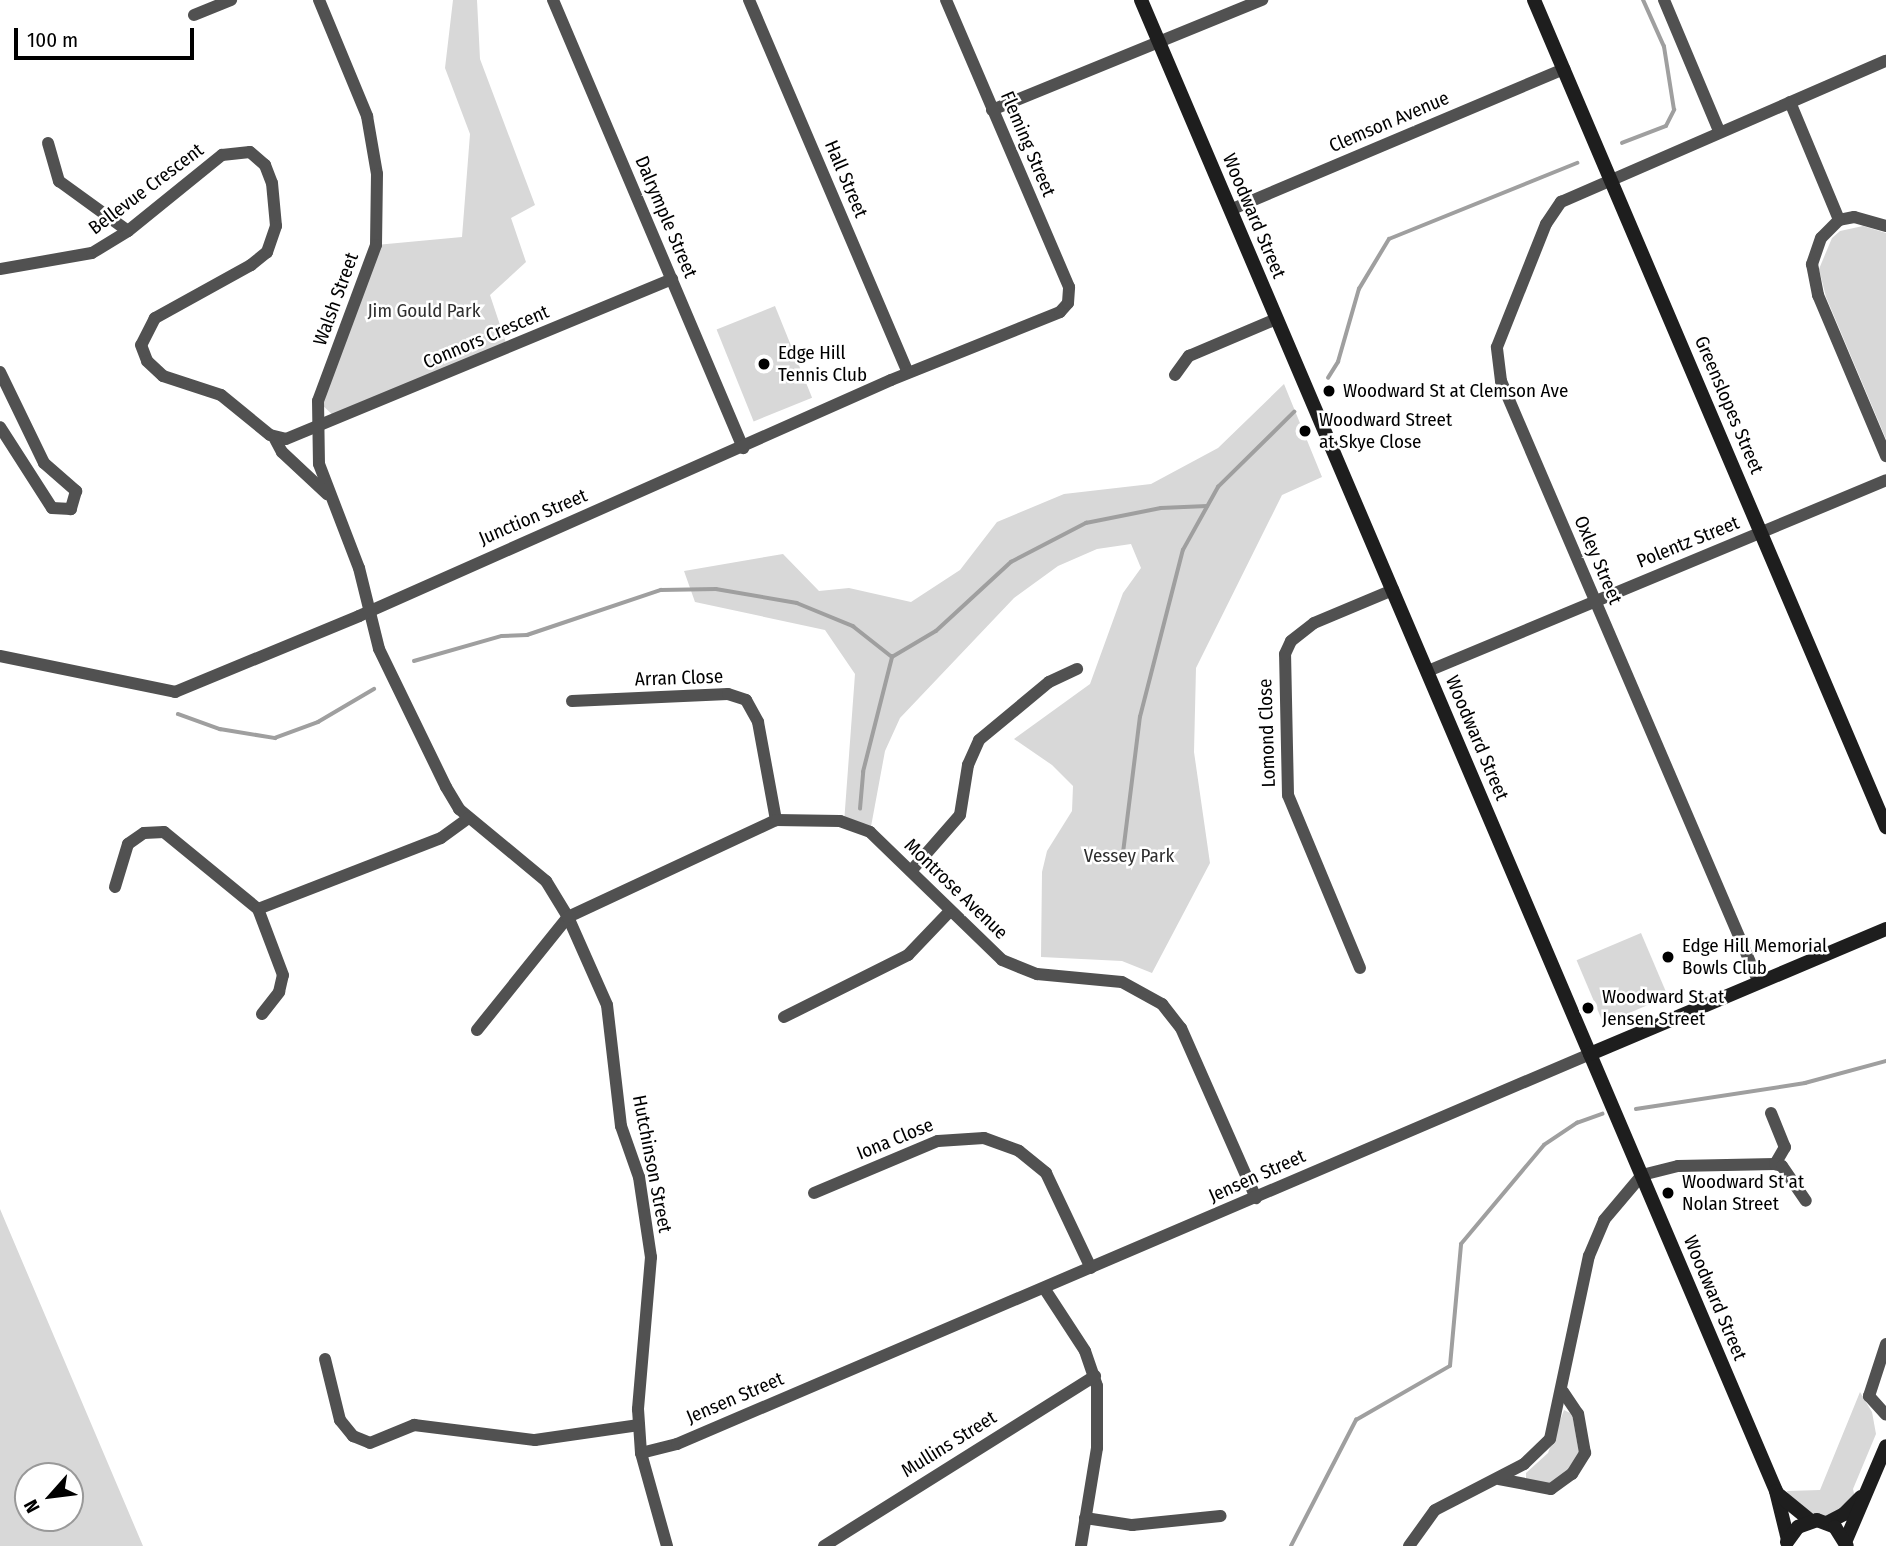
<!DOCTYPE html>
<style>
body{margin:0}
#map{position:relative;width:1886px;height:1546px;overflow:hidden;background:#fff;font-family:"Fira Sans Condensed",sans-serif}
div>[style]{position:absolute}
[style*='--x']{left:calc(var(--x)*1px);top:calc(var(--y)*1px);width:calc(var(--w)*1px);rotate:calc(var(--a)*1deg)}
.green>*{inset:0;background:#d8d8d8;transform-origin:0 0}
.stream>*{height:3.5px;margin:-1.75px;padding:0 1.75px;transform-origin:1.75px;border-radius:1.75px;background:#9f9f9f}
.street>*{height:12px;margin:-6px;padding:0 6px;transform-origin:6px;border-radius:6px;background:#515151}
.secondary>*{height:14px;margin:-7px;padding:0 7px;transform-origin:7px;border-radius:7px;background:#1e1e1e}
.dots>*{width:19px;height:19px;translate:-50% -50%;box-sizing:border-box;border:4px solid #fff;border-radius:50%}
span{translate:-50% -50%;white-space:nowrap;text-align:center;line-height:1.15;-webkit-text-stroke:5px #fff;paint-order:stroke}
.street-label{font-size:19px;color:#000}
.park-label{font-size:19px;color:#2f2f2f}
.poi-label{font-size:19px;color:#000}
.left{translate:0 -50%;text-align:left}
.north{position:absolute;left:14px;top:1462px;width:70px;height:70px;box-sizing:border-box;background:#fff;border:2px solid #999;border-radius:50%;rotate:242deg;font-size:19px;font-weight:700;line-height:28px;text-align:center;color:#000}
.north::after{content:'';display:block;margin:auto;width:24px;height:32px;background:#000;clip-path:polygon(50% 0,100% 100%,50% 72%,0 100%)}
.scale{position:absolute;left:14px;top:28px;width:180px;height:32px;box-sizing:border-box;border:4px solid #000;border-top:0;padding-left:9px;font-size:21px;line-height:24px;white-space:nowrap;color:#000;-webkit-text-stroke:5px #fff;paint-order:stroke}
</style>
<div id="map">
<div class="green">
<i style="clip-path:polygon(453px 0,477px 0,480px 59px,535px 205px,511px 218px,526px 262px,490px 295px,508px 349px,338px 420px,318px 401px,376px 245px,462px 237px,470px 134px,445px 68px)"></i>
<i style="clip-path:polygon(1863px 226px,1886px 233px,1886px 439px,1826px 297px,1819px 269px,1832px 238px,1840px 231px)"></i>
<i style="left:775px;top:306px;width:99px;height:63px;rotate:68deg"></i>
<i style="clip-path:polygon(1284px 384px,1322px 477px,1282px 495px,1196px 668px,1194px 752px,1210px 863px,1152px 973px,1122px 961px,1041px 957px,1042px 872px,1047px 851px,1072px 811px,1073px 786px,1052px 765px,1014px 739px,1090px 684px,1123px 593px,1141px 568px,1131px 544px,1097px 549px,1058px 566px,1014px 598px,900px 718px,885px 751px,870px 832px,844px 823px,855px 674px,825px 630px,695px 602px,684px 571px,783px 554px,819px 591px,849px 588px,911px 602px,960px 570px,997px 522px,1064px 494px,1151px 484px,1218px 448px)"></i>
<i style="left:1641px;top:933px;width:69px;height:70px;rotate:67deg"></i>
<i style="clip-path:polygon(evenodd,0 1209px,143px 1546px,0 1546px,0 1209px,28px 1476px,70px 1476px,70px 1518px,28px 1518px,28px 1476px)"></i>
<i style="clip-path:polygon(1860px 1392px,1872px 1412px,1876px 1434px,1853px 1489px,1855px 1498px,1847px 1509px,1821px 1518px,1791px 1503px,1787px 1491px,1820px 1490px)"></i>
<i style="clip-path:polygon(1564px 1410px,1572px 1414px,1579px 1453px,1576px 1463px,1551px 1486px,1526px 1481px,1526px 1473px,1548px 1453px)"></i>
</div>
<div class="stream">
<i style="--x:1622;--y:143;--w:47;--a:-21.1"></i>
<i style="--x:1666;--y:126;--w:18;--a:-63"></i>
<i style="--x:1674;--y:110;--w:64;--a:-99"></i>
<i style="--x:1664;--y:47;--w:51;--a:-114.1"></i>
<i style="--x:1328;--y:378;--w:19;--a:-58"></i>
<i style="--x:1338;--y:362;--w:76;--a:-74"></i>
<i style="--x:1359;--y:289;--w:58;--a:-59"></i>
<i style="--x:1389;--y:239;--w:203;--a:-22"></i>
<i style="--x:414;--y:661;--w:91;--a:-15.9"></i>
<i style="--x:502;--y:636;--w:25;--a:-2"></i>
<i style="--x:527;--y:635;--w:141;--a:-18.6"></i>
<i style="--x:661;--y:590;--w:55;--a:-1"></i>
<i style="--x:716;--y:589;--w:82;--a:9.8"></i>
<i style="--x:797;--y:603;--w:61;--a:22.3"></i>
<i style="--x:853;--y:626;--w:48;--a:38.3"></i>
<i style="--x:178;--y:714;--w:45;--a:19.7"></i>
<i style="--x:220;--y:729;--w:56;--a:9.3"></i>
<i style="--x:275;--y:738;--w:46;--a:-20.4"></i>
<i style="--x:318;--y:722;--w:65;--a:-30.5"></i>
<i style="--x:860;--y:809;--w:37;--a:-85"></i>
<i style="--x:863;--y:772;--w:119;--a:-75.8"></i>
<i style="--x:892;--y:657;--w:51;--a:-30.6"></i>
<i style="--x:936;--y:631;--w:102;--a:-42.6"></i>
<i style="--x:1011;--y:562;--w:85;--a:-27.5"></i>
<i style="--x:1086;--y:523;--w:76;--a:-11.3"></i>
<i style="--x:1161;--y:508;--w:46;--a:-2.5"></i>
<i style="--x:1123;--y:853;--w:137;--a:-82.9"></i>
<i style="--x:1140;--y:717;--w:172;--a:-75.6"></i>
<i style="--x:1183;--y:550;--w:72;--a:-60.9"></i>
<i style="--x:1218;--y:487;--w:107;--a:-44.6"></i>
<i style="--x:1636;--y:1109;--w:171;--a:-8.7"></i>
<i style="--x:1805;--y:1083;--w:84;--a:-15.2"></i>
<i style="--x:1291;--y:1546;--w:142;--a:-62.7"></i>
<i style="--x:1356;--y:1420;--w:108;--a:-29.9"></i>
<i style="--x:1450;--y:1366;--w:122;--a:-84.8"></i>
<i style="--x:1461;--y:1244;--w:129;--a:-50"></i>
<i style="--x:1544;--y:1145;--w:40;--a:-34"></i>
<i style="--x:1577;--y:1123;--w:27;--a:-20"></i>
</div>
<div class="street">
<i style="--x:319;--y:0;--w:126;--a:67.5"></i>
<i style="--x:367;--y:116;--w:59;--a:80.2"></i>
<i style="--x:377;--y:174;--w:71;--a:90.8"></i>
<i style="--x:376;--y:245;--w:166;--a:110.4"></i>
<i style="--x:318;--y:401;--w:63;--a:89.1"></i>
<i style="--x:319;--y:464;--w:111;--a:69"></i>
<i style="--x:359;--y:568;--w:83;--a:76.1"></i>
<i style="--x:379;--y:649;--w:153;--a:64.1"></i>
<i style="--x:446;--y:787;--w:26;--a:59"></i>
<i style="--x:459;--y:809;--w:113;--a:39.6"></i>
<i style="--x:546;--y:881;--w:42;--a:58.6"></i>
<i style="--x:568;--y:917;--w:96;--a:66.1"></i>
<i style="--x:607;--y:1005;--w:122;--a:83.4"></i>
<i style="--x:621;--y:1126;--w:54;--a:70.6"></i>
<i style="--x:639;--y:1177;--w:81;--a:81.5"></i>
<i style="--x:651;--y:1257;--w:153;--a:94.9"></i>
<i style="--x:638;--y:1409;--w:44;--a:86.1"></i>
<i style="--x:641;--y:1453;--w:97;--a:74.4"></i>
<i style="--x:553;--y:0;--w:487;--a:67"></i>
<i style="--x:749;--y:0;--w:405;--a:66.9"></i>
<i style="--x:1664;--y:0;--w:142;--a:67.2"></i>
<i style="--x:194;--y:15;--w:40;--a:-22"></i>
<i style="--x:1790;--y:102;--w:128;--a:67.4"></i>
<i style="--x:992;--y:110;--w:292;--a:-22.2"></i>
<i style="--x:48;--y:143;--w:40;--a:74"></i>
<i style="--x:59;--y:181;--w:85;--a:35.9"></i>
<i style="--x:1230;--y:210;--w:363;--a:-22.9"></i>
<i style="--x:1886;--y:226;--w:33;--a:-164"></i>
<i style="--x:1854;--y:217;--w:15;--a:169"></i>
<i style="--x:1839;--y:220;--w:25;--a:135"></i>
<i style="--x:1821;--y:238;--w:28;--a:109"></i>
<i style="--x:1812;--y:264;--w:32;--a:79"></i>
<i style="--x:1818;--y:295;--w:175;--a:67.1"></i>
<i style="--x:0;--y:269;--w:93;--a:-9.9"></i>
<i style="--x:92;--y:253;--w:42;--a:-31.4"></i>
<i style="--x:128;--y:231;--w:121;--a:-39"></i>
<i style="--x:222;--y:155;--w:28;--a:-6"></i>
<i style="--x:250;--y:152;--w:20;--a:41"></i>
<i style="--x:265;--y:165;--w:19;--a:69"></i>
<i style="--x:272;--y:183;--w:43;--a:84.7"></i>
<i style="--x:276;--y:226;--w:28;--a:109"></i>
<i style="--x:267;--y:252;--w:21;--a:141"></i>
<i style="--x:251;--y:265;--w:110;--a:151.1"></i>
<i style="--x:155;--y:318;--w:30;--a:117"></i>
<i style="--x:141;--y:345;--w:17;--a:69"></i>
<i style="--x:147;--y:361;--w:22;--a:43"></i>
<i style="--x:163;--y:376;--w:61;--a:18.1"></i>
<i style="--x:221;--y:395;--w:63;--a:39.2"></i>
<i style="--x:270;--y:435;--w:16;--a:14"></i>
<i style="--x:286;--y:439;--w:418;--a:-22.5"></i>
<i style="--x:0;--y:372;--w:101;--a:64.2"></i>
<i style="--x:44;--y:463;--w:43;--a:41.2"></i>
<i style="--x:76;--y:491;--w:19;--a:106"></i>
<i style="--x:71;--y:509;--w:19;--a:-177"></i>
<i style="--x:52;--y:508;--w:96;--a:-122.7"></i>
<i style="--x:1175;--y:375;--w:24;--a:-54"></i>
<i style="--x:1189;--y:356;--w:95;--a:-23"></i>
<i style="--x:275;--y:439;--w:15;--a:62"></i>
<i style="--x:282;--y:452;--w:62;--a:43"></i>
<i style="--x:0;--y:656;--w:179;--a:11.6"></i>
<i style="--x:175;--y:692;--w:199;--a:-22.4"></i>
<i style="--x:359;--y:616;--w:582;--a:-23.92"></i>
<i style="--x:891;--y:380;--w:182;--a:-21.9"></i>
<i style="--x:1060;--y:312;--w:12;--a:-48"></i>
<i style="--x:1068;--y:303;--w:16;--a:-86"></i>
<i style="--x:1069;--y:287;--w:312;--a:-113.2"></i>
<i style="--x:1428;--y:671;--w:496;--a:-22.6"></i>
<i style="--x:572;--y:701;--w:156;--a:-2.6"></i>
<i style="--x:728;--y:694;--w:19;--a:18"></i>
<i style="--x:746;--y:700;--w:25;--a:61"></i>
<i style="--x:758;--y:722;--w:100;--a:79.6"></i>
<i style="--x:911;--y:871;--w:74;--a:-48.8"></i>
<i style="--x:960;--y:815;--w:51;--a:-80.9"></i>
<i style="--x:968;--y:765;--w:27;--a:-66"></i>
<i style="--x:979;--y:740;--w:91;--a:-39.6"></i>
<i style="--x:1049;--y:682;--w:31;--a:-25"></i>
<i style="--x:115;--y:887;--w:45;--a:-73.2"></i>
<i style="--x:128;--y:844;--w:19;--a:-35"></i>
<i style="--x:144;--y:833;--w:20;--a:-3"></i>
<i style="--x:164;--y:832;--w:122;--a:39.3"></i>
<i style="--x:1360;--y:968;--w:187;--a:-112.6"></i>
<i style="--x:1288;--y:795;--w:141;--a:-91.2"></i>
<i style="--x:1285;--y:654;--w:14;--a:-65"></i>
<i style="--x:1291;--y:641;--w:29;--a:-38"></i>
<i style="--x:1314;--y:623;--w:86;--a:-22.7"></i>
<i style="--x:1759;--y:983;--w:655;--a:-113.2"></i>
<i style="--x:1501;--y:381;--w:34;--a:-97"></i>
<i style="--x:1497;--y:347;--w:132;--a:-68.3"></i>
<i style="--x:1546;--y:224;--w:27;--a:-56"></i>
<i style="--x:1561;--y:202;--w:354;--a:-23.5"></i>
<i style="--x:262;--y:1014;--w:28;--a:-52"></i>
<i style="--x:279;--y:992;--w:17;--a:-77"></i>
<i style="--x:283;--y:975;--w:71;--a:-110.7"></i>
<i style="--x:258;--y:909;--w:196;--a:-21.2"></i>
<i style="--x:441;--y:838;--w:34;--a:-36"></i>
<i style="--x:784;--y:1017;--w:139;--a:-26.6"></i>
<i style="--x:908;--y:955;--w:61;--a:-46.3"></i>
<i style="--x:477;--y:1030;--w:145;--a:-51.2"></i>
<i style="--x:568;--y:917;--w:230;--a:-25"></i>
<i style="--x:776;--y:820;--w:64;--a:0.9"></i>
<i style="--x:840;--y:821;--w:32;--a:20"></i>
<i style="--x:870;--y:832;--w:184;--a:44.1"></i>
<i style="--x:1002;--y:960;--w:38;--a:22"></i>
<i style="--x:1037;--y:974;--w:85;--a:5.4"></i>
<i style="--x:1122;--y:982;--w:46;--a:28.8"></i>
<i style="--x:1162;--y:1004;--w:31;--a:52"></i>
<i style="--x:1181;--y:1028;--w:186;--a:66.2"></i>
<i style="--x:1771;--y:1113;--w:37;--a:68"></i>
<i style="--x:1785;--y:1147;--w:20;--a:120"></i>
<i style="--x:814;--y:1193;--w:134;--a:-22.8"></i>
<i style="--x:938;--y:1141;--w:46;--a:-3.7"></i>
<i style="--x:984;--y:1138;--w:37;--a:20"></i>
<i style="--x:1019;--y:1151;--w:35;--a:39"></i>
<i style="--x:1046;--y:1173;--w:105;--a:64.7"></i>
<i style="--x:1044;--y:1288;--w:75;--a:56.9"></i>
<i style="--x:1085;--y:1351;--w:37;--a:71"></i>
<i style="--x:1097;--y:1386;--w:62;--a:90"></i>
<i style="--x:1097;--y:1448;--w:99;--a:99.3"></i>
<i style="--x:1886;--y:1344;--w:55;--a:108.1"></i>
<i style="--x:1869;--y:1396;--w:25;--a:48"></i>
<i style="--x:325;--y:1359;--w:63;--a:76.2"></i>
<i style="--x:340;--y:1420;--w:21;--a:51"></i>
<i style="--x:353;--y:1436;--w:18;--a:22"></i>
<i style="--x:370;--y:1443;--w:48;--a:-22.2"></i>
<i style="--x:414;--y:1425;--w:122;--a:7.1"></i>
<i style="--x:535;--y:1440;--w:105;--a:-8.2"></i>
<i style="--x:641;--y:1453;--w:37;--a:-14"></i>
<i style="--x:677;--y:1444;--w:993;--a:-23.13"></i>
<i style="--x:1499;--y:1479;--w:53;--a:10.9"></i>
<i style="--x:1551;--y:1489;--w:26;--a:-36"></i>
<i style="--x:1572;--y:1474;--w:25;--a:-58"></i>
<i style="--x:1585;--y:1453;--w:40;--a:-100"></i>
<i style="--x:1578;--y:1414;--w:27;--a:-124"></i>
<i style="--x:1085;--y:1518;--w:48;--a:8.5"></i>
<i style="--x:1132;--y:1525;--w:89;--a:-5.8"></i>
<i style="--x:824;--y:1546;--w:320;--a:-32.1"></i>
<i style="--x:1409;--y:1546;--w:44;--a:-54.2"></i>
<i style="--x:1435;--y:1510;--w:100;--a:-27.3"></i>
<i style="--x:1524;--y:1464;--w:36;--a:-44"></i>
<i style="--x:1550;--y:1439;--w:187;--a:-78"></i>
<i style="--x:1589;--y:1256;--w:39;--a:-67"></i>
<i style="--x:1604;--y:1220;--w:59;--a:-49.8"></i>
<i style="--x:1642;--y:1175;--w:37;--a:-14"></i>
<i style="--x:1678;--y:1166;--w:97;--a:-1.2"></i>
<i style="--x:1775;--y:1164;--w:7;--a:16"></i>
<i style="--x:1782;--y:1166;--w:42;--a:55.6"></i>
</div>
<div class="secondary">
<i style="--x:1141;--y:0;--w:1621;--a:66.93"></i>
<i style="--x:1776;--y:1491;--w:50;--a:76.2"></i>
<i style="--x:1534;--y:0;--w:899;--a:66.94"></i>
<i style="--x:1590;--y:1054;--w:321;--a:-22.9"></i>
<i style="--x:1779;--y:1495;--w:41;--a:39.1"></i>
<i style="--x:1827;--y:1523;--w:19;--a:-28"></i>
<i style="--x:1844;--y:1514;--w:24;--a:-45"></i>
<i style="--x:1846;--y:1540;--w:102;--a:-66.9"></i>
<i style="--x:1787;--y:1542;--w:19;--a:-54"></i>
<i style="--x:1798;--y:1527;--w:20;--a:-20"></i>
<i style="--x:1817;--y:1520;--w:19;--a:21"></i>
<i style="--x:1835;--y:1527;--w:22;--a:58"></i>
</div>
<div class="dots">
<i style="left:764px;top:364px;background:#000"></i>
<i style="left:1329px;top:391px;background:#000"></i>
<i style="left:1305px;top:431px;background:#000"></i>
<i style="left:1668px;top:957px;background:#000"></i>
<i style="left:1588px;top:1008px;background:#000"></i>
<i style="left:1668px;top:1193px;background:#000"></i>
</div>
<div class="street-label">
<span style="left:1389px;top:122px;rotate:-23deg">Clemson Avenue</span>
<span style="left:1028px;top:144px;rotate:67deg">Fleming Street</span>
<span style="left:846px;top:179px;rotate:67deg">Hall Street</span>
<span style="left:146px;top:189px;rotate:-37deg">Bellevue Crescent</span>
<span style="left:1254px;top:216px;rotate:67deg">Woodward Street</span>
<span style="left:666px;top:217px;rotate:67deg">Dalrymple Street</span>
<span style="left:336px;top:299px;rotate:-70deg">Walsh Street</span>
<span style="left:486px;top:337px;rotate:-23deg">Connors Crescent</span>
<span style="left:1729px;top:405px;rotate:67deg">Greenslopes Street</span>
<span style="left:533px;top:517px;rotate:-23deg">Junction Street</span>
<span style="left:1688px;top:542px;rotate:-22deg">Polentz Street</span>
<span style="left:1598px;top:560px;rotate:67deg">Oxley Street</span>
<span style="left:679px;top:678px;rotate:-2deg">Arran Close</span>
<span style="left:1267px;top:733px;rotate:-92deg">Lomond Close</span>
<span style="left:1477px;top:738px;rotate:67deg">Woodward Street</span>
<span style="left:956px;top:889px;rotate:44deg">Montrose Avenue</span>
<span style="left:895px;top:1139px;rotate:-22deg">Iona Close</span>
<span style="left:652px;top:1164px;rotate:79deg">Hutchinson Street</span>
<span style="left:1257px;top:1176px;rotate:-24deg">Jensen Street</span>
<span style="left:1715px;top:1298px;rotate:67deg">Woodward Street</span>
<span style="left:735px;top:1398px;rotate:-23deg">Jensen Street</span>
<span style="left:949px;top:1444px;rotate:-32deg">Mullins Street</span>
</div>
<div class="park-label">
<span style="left:424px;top:311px">Jim Gould Park</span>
<span style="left:1129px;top:856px">Vessey Park</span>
</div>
<div class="poi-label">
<span class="left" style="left:778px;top:364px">Edge Hill<br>Tennis Club</span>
<span class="left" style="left:1343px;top:391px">Woodward St at Clemson Ave</span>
<span class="left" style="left:1319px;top:431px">Woodward Street<br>at Skye Close</span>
<span class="left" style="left:1682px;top:957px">Edge Hill Memorial<br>Bowls Club</span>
<span class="left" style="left:1602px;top:1008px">Woodward St at<br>Jensen Street</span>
<span class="left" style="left:1682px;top:1193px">Woodward St at<br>Nolan Street</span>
</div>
<div class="north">N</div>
<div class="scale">100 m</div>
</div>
